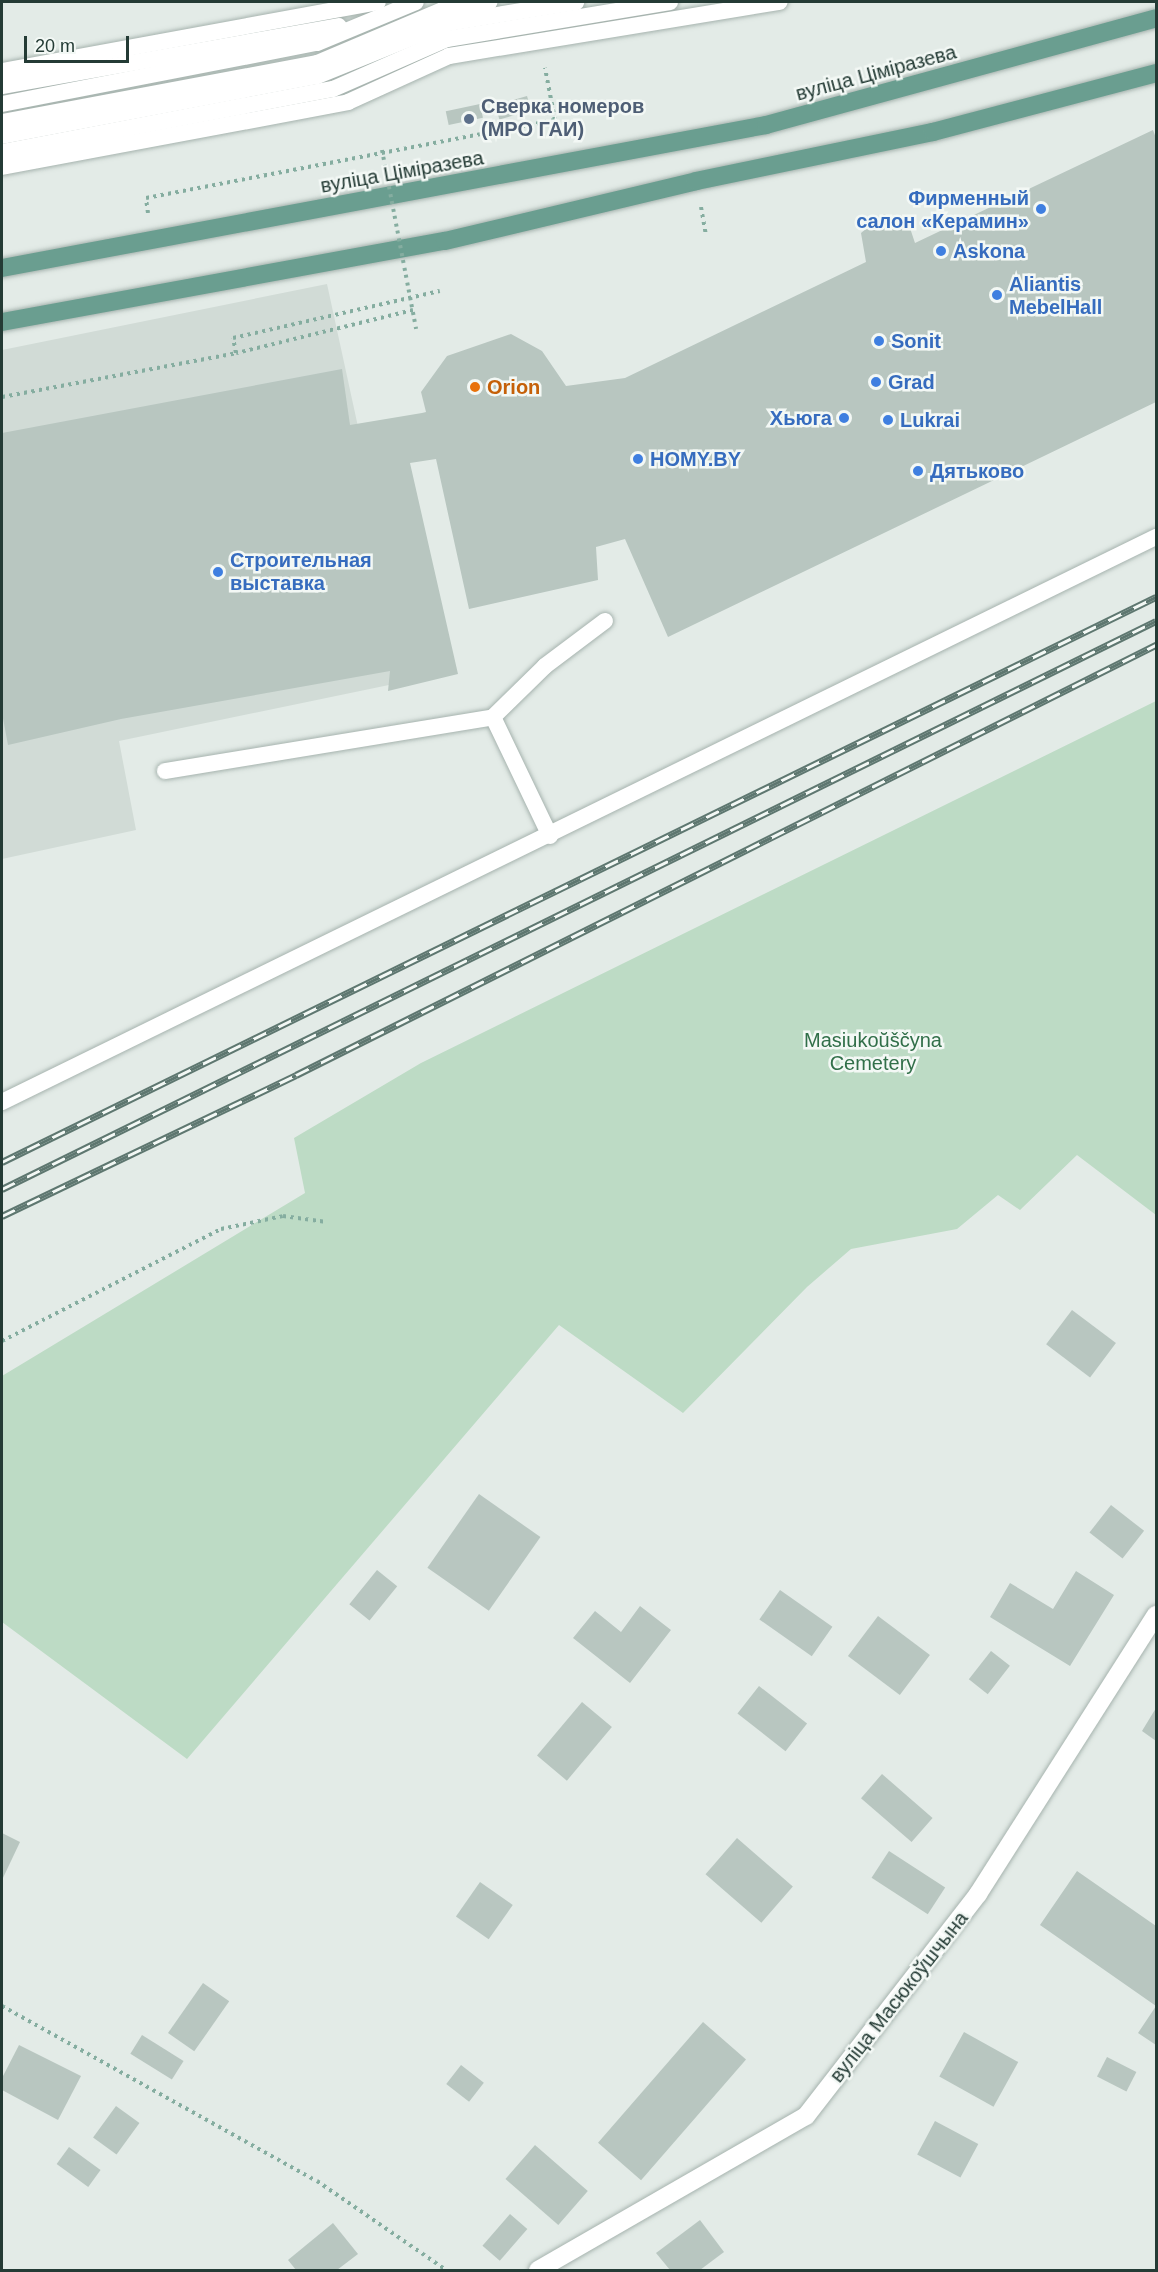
<!DOCTYPE html>
<meta charset="utf-8">
<style>
body{margin:0}
#map{position:relative;width:1158px;height:2272px;overflow:hidden;background:#e3ebe7;font-family:Helvetica,sans-serif}
div>[style]{position:absolute}
[style*='--x']{left:calc(var(--x)*1px);top:calc(var(--y)*1px);width:calc(var(--w)*1px);rotate:calc(var(--a)*1deg)}
.built>*{inset:0;background:#d1dbd6}
.green>*{inset:0;background:#bddbc5}
.building>*{inset:0;background:#b8c6c0;transform-origin:0 0}
.path>*{height:4px;margin-top:-2px;transform-origin:0;background:repeating-linear-gradient(90deg,#85ada0 0 3px,transparent 0 7.5px)}
.roads{filter:drop-shadow(0 0 2px #a6b3ae) drop-shadow(0 0 2px #a6b3ae)}
.lane>*{height:16px;margin:-8px;padding:0 8px;transform-origin:8px;border-radius:8px;background:#fff}
.street>*{height:18px;margin:-9px;padding:0 9px;transform-origin:9px;border-radius:9px;background:#fff}
.primary>*{height:18px;margin:-9px;padding:0 9px;transform-origin:9px;border-radius:9px;background:#6a9e90}
.rail>*{height:7px;margin-top:-3.5px;transform-origin:0;background:repeating-linear-gradient(90deg,#f3f8f5 0 14px,#5e7770 0 28px);box-sizing:border-box;border-block:2px solid #5e7770}
.path-bridge>*{height:4px;margin-top:-2px;transform-origin:0;background:repeating-linear-gradient(90deg,#85ada0 0 3px,transparent 0 7.5px)}
.dots>*{width:16px;height:16px;translate:-50% -50%;box-sizing:border-box;border:3px solid #f3f8f5;border-radius:50%}
span{translate:-50% -50%;white-space:nowrap;text-align:center;line-height:1.15;-webkit-text-stroke:5px #f3f8f5;paint-order:stroke}
.street-label{font-size:20px;color:#243b35}
.service-label{font-size:20px;color:#4e5e75;font-weight:700}
.left{translate:0 -50%;text-align:left}
.shop-label{font-size:20px;color:#366cbe;font-weight:700}
.right{translate:-100% -50%;text-align:right}
.food-label{font-size:20px;color:#c56008;font-weight:700}
.park-label{font-size:20px;color:#316f49}
.frame{position:absolute;inset:0;border:3px solid #243b35;pointer-events:none}
.scale{position:absolute;left:24px;top:36px;width:105px;height:27px;box-sizing:border-box;border:3px solid #243b35;border-top:0;padding-left:8px;font-size:18px;line-height:21px;white-space:nowrap;color:#243b35;-webkit-text-stroke:4px #f3f8f5;paint-order:stroke}
</style>
<div id="map">
<div class="built">
<i style="clip-path:polygon(327px 284px,413px 680px,119px 741px,136px 830px,2px 859px,2px 350px)"></i>
</div>
<div class="green">
<i style="clip-path:polygon(1156px 701px,1156px 1215px,1077px 1155px,1020px 1210px,998px 1195px,957px 1229px,851px 1249px,807px 1287px,683px 1413px,559px 1325px,187px 1759px,2px 1622px,2px 1376px,305px 1193px,294px 1138px,421px 1063px)"></i>
</div>
<div class="building">
<i style="left:527px;top:96px;width:15px;height:33px;rotate:74deg"></i>
<i style="left:480px;top:104px;width:14px;height:35px;rotate:78deg"></i>
<i style="clip-path:polygon(1153px 130px,1156px 138px,1156px 402px,668px 637px,625px 539px,596px 547px,598px 580px,469px 609px,436px 459px,410px 463px,458px 674px,388px 691px,390px 671px,121px 719px,8px 745px,2px 713px,2px 433px,342px 369px,350px 425px,422px 413px,426px 412px,421px 392px,447px 356px,511px 334px,542px 351px,566px 386px,625px 378px,866px 262px,861px 233px,884px 214px,909px 225px,915px 243px)"></i>
<i style="left:1072px;top:1310px;width:55px;height:43px;rotate:37deg"></i>
<i style="left:479px;top:1494px;width:75px;height:90px;rotate:35deg"></i>
<i style="left:1111px;top:1505px;width:42px;height:35px;rotate:38deg"></i>
<i style="left:377px;top:1570px;width:26px;height:44px;rotate:39deg"></i>
<i style="clip-path:polygon(1076px 1571px,1114px 1595px,1070px 1666px,990px 1617px,1010px 1583px,1053px 1609px)"></i>
<i style="left:780px;top:1590px;width:64px;height:36px;rotate:35deg"></i>
<i style="clip-path:polygon(640px 1606px,671px 1630px,630px 1683px,573px 1638px,595px 1611px,621px 1632px)"></i>
<i style="left:878px;top:1616px;width:65px;height:50px;rotate:37deg"></i>
<i style="left:991px;top:1651px;width:24px;height:36px;rotate:38deg"></i>
<i style="left:759px;top:1686px;width:61px;height:35px;rotate:38deg"></i>
<i style="left:582px;top:1702px;width:39px;height:70px;rotate:40deg"></i>
<i style="clip-path:polygon(1156px 1708px,1156px 1741px,1142px 1731px)"></i>
<i style="left:882px;top:1774px;width:67px;height:32px;rotate:41deg"></i>
<i style="clip-path:polygon(2px 1833px,20px 1842px,2px 1880px)"></i>
<i style="left:737px;top:1838px;width:74px;height:48px;rotate:41deg"></i>
<i style="left:889px;top:1851px;width:67px;height:32px;rotate:33deg"></i>
<i style="clip-path:polygon(1077px 1871px,1156px 1926px,1156px 2045px,1138px 2033px,1156px 2006px,1040px 1925px)"></i>
<i style="left:480px;top:1882px;width:40px;height:42px;rotate:35deg"></i>
<i style="left:203px;top:1983px;width:32px;height:61px;rotate:35deg"></i>
<i style="left:703px;top:2022px;width:57px;height:160px;rotate:41deg"></i>
<i style="left:964px;top:2032px;width:62px;height:51px;rotate:29deg"></i>
<i style="left:142px;top:2035px;width:49px;height:22px;rotate:32deg"></i>
<i style="clip-path:polygon(19px 2045px,81px 2076px,58px 2120px,2px 2090px,2px 2078px)"></i>
<i style="left:1107px;top:2057px;width:33px;height:22px;rotate:27deg"></i>
<i style="left:461px;top:2065px;width:29px;height:24px;rotate:38deg"></i>
<i style="left:116px;top:2106px;width:29px;height:39px;rotate:36deg"></i>
<i style="left:935px;top:2121px;width:49px;height:38px;rotate:28deg"></i>
<i style="left:535px;top:2145px;width:70px;height:45px;rotate:41deg"></i>
<i style="left:69px;top:2147px;width:39px;height:21px;rotate:36deg"></i>
<i style="left:510px;top:2214px;width:23px;height:42px;rotate:41deg"></i>
<i style="clip-path:polygon(700px 2220px,724px 2252px,700px 2270px,670px 2270px,656px 2253px)"></i>
<i style="clip-path:polygon(333px 2223px,358px 2254px,337px 2270px,296px 2270px,288px 2260px)"></i>
</div>
<div class="path">
<i style="--x:701;--y:207;--w:28;--a:80"></i>
<i style="--x:148;--y:213;--w:15;--a:-98"></i>
<i style="--x:146;--y:198;--w:416;--a:-10.8"></i>
<i style="--x:555;--y:120;--w:53;--a:-100.9"></i>
<i style="--x:413;--y:310;--w:182;--a:166.3"></i>
<i style="--x:236;--y:353;--w:15;--a:-101"></i>
<i style="--x:233;--y:338;--w:212;--a:-12.8"></i>
<i style="--x:2;--y:397;--w:238;--a:-10.6"></i>
<i style="--x:2;--y:1341;--w:246;--a:-27.1"></i>
<i style="--x:221;--y:1229;--w:63;--a:-11.8"></i>
<i style="--x:283;--y:1216;--w:44;--a:7.8"></i>
<i style="--x:2;--y:2006;--w:360;--a:29.1"></i>
<i style="--x:317;--y:2181;--w:157;--a:34.6"></i>
</div>
<div class="roads">
<div class="lane">
<i style="--x:2;--y:71;--w:382;--a:-10.4"></i>
<i style="--x:2;--y:86;--w:342;--a:-10.1"></i>
<i style="--x:2;--y:104;--w:321;--a:-11"></i>
<i style="--x:317;--y:43;--w:107;--a:-22.5"></i>
<i style="--x:2;--y:122;--w:320;--a:-10.6"></i>
<i style="--x:317;--y:63;--w:139;--a:-22.9"></i>
<i style="--x:445;--y:9;--w:45;--a:-9"></i>
<i style="--x:2;--y:136;--w:321;--a:-10.8"></i>
<i style="--x:317;--y:76;--w:141;--a:-22"></i>
<i style="--x:448;--y:23;--w:130;--a:-9.3"></i>
<i style="--x:2;--y:152;--w:337;--a:-10.8"></i>
<i style="--x:333;--y:89;--w:124;--a:-23.7"></i>
<i style="--x:447;--y:39;--w:226;--a:-9.4"></i>
<i style="--x:2;--y:167;--w:352;--a:-10.6"></i>
<i style="--x:348;--y:102;--w:111;--a:-24.5"></i>
<i style="--x:449;--y:56;--w:335;--a:-9.3"></i>
<i style="--x:493;--y:717;--w:73;--a:-44.4"></i>
<i style="--x:545;--y:666;--w:75;--a:-36.9"></i>
<i style="--x:165;--y:771;--w:332;--a:-9.3"></i>
<i style="--x:493;--y:717;--w:132;--a:64.4"></i>
<i style="--x:2;--y:1102;--w:1285;--a:-26.09"></i>
</div>
<div class="street">
<i style="--x:538;--y:2270;--w:309;--a:-29.9"></i>
<i style="--x:806;--y:2116;--w:281;--a:-52.2"></i>
<i style="--x:978;--y:1894;--w:331;--a:-57.5"></i>
</div>
<div class="primary">
<i style="--x:2;--y:268;--w:777;--a:-10.6"></i>
<i style="--x:766;--y:125;--w:404;--a:-15.3"></i>
<i style="--x:2;--y:322;--w:450;--a:-10.4"></i>
<i style="--x:445;--y:241;--w:258;--a:-13.4"></i>
<i style="--x:696;--y:181;--w:242;--a:-11.7"></i>
<i style="--x:933;--y:132;--w:231;--a:-14.8"></i>
</div>
</div>
<div class="rail">
<i style="--x:2;--y:1162;--w:1285;--a:-26.09"></i>
<i style="--x:2;--y:1189;--w:1286;--a:-26.21"></i>
<i style="--x:2;--y:1216;--w:326;--a:-25.6"></i>
<i style="--x:296;--y:1075;--w:962;--a:-26.57"></i>
</div>
<div class="path-bridge">
<i style="--x:382;--y:150;--w:182;--a:79.2"></i>
</div>
<div class="dots">
<i style="left:469px;top:119px;background:#5c6f8a"></i>
<i style="left:1041px;top:209px;background:#3f7fe0"></i>
<i style="left:941px;top:251px;background:#3f7fe0"></i>
<i style="left:997px;top:295px;background:#3f7fe0"></i>
<i style="left:879px;top:341px;background:#3f7fe0"></i>
<i style="left:876px;top:382px;background:#3f7fe0"></i>
<i style="left:475px;top:387px;background:#e8710a"></i>
<i style="left:844px;top:418px;background:#3f7fe0"></i>
<i style="left:888px;top:420px;background:#3f7fe0"></i>
<i style="left:638px;top:459px;background:#3f7fe0"></i>
<i style="left:918px;top:471px;background:#3f7fe0"></i>
<i style="left:218px;top:572px;background:#3f7fe0"></i>
</div>
<div class="street-label">
<span style="left:876px;top:73px;rotate:-15deg">вуліца Ціміразева</span>
<span style="left:402px;top:172px;rotate:-10deg">вуліца Ціміразева</span>
<span style="left:899px;top:1997px;rotate:-52deg">вуліца Масюкоўшчына</span>
</div>
<div class="service-label">
<span class="left" style="left:481px;top:118px">Сверка номеров<br>(МРО ГАИ)</span>
</div>
<div class="shop-label">
<span class="right" style="left:1029px;top:210px">Фирменный<br>салон «Керамин»</span>
<span class="left" style="left:953px;top:251px">Askona</span>
<span class="left" style="left:1009px;top:296px">Aliantis<br>MebelHall</span>
<span class="left" style="left:891px;top:341px">Sonit</span>
<span class="left" style="left:888px;top:382px">Grad</span>
<span class="right" style="left:832px;top:418px">Хьюга</span>
<span class="left" style="left:900px;top:420px">Lukrai</span>
<span class="left" style="left:650px;top:459px">HOMY.BY</span>
<span class="left" style="left:930px;top:471px">Дятьково</span>
<span class="left" style="left:230px;top:572px">Строительная<br>выставка</span>
</div>
<div class="food-label">
<span class="left" style="left:487px;top:387px">Orion</span>
</div>
<div class="park-label">
<span style="left:873px;top:1052px">Masiukoŭščyna<br>Cemetery</span>
</div>
<div class="frame"></div>
<div class="scale">20 m</div>
</div>
